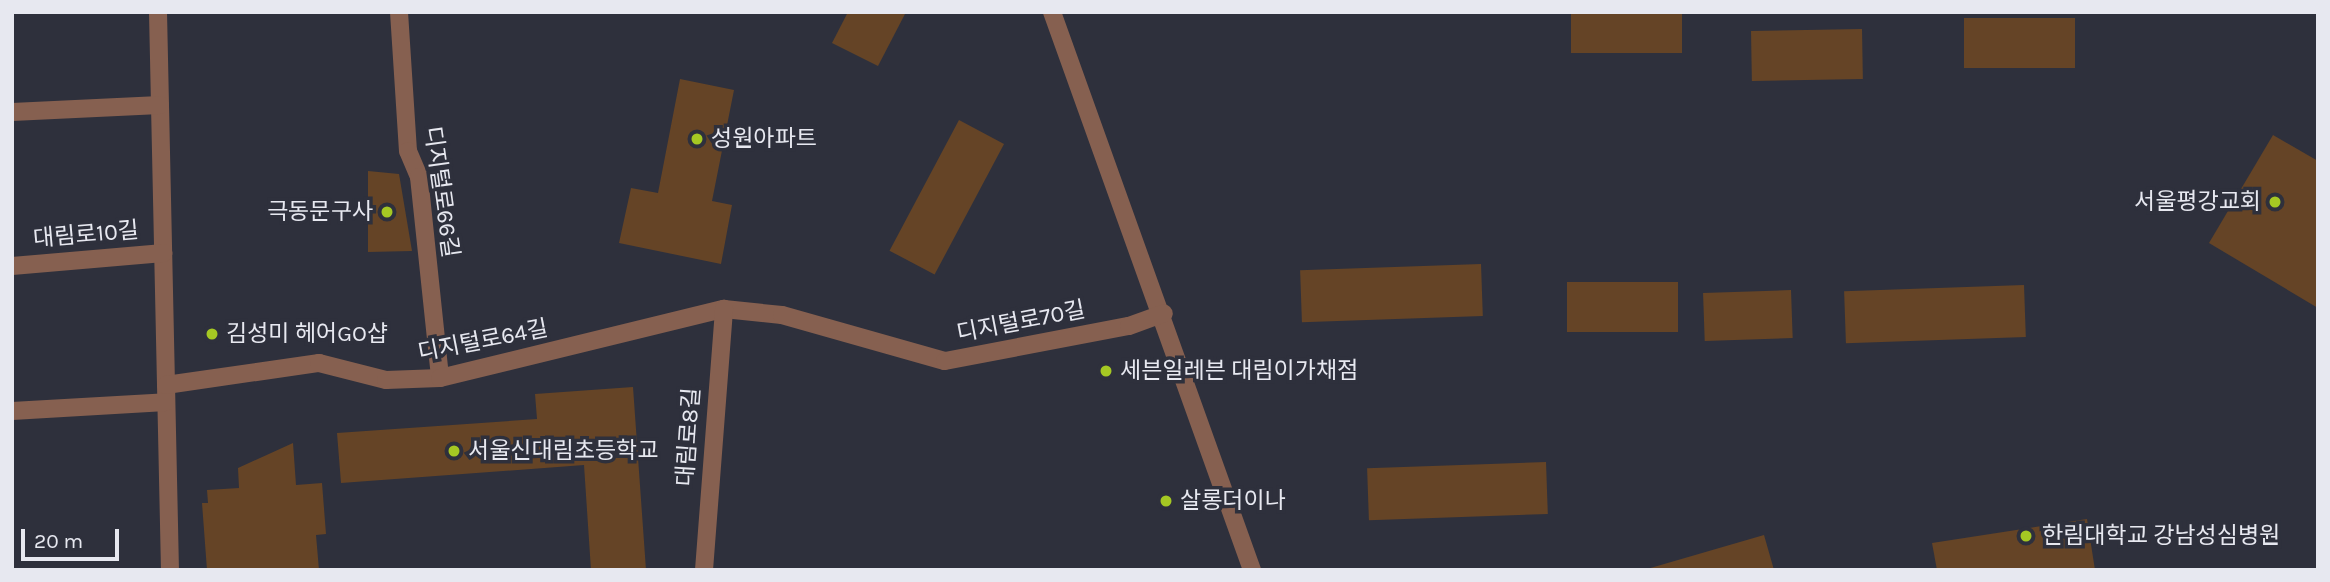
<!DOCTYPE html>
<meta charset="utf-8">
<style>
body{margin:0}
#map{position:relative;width:2330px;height:582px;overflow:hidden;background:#2e303c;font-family:Karla,"Noto Sans KR",sans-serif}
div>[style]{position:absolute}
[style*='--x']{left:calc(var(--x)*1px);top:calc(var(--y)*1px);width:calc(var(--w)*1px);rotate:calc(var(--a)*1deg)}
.building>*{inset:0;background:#654426;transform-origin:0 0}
.minor>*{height:18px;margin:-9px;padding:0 9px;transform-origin:9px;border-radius:9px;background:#866050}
.dots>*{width:19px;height:19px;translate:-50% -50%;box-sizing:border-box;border:4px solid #2e303c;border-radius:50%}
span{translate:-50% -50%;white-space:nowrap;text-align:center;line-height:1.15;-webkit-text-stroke:7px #2e303c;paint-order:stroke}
.poi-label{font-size:23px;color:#e7e8f0}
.left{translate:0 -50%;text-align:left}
.right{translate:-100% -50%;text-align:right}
.street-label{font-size:23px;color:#e7e8f0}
.frame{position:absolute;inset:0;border:14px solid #e7e8f0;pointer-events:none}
.scale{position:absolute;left:21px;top:529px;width:98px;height:32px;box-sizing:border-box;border:4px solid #e7e8f0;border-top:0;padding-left:9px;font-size:21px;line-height:24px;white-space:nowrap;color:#e7e8f0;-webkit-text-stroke:5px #2e303c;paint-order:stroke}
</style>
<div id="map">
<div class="building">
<i style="clip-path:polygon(848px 12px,906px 12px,878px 66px,832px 43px)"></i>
<i style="left:1571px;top:12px;width:111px;height:41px"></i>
<i style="left:2075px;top:18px;width:50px;height:111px;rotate:90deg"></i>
<i style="left:1862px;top:29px;width:50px;height:111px;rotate:89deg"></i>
<i style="clip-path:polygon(680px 79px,734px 90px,712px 201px,732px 205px,721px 264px,619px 243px,631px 188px,658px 193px)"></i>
<i style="left:959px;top:120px;width:51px;height:148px;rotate:28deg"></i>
<i style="clip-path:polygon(2273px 135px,2318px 161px,2318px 308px,2209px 243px)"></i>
<i style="clip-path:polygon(368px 171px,399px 174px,412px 251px,368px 252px)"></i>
<i style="left:1481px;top:264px;width:52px;height:181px;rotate:88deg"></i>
<i style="left:1678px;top:282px;width:50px;height:111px;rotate:90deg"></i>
<i style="left:2024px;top:285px;width:52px;height:180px;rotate:88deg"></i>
<i style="left:1791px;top:290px;width:48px;height:88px;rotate:88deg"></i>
<i style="clip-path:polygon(633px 387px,646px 570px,591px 570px,584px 465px,341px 483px,337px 433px,537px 419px,535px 394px)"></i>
<i style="clip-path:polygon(293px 443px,296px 485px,322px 483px,326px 534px,316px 535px,319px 570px,207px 570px,202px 503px,208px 503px,207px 490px,239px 488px,238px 468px)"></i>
<i style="left:1546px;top:462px;width:52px;height:179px;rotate:88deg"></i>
<i style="clip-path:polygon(2087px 519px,2095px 570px,1937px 570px,1932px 543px)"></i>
<i style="clip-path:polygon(1764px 535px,1774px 570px,1647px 570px,1647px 569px)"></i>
</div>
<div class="minor">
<i style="--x:158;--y:12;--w:558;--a:88.77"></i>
<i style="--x:399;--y:12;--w:139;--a:86.3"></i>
<i style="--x:408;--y:151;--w:28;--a:67"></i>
<i style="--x:419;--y:177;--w:202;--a:84"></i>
<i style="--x:1052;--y:12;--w:593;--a:70.28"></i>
<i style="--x:12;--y:112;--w:148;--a:-2.7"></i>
<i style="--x:12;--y:266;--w:152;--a:-4.9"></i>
<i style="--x:166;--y:385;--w:155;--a:-8.2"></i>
<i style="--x:319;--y:363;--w:69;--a:14.2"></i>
<i style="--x:386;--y:380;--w:54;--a:-2.1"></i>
<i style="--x:440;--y:378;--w:292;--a:-13.7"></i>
<i style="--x:724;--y:309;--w:58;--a:5.9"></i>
<i style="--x:782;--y:315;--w:169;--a:15.8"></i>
<i style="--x:945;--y:361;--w:187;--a:-10.8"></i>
<i style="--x:1129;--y:326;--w:37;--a:-20"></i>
<i style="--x:12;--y:411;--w:154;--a:-3.3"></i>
<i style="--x:704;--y:570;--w:262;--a:-85.6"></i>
</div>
<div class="dots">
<i style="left:697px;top:139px;background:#a5c823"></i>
<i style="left:2275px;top:202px;background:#a5c823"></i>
<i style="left:387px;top:212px;background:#a5c823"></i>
<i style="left:212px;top:334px;background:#a5c823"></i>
<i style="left:1106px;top:371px;background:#a5c823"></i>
<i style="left:454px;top:451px;background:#a5c823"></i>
<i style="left:1166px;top:501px;background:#a5c823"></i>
<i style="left:2026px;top:536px;background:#a5c823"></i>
</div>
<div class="poi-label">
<span class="left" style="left:711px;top:139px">성원아파트</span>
<span class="right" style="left:2261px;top:202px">서울평강교회</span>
<span class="right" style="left:373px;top:212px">극동문구사</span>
<span class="left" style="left:226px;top:334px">김성미 헤어GO샵</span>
<span class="left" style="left:1120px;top:371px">세븐일레븐 대림이가채점</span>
<span class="left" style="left:468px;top:451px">서울신대림초등학교</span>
<span class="left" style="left:1180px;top:501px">살롱더이나</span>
<span class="left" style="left:2042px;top:536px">한림대학교 강남성심병원</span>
</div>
<div class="street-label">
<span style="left:441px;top:192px;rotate:82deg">디지털로66길</span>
<span style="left:86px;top:235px;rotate:-5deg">대림로10길</span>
<span style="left:1021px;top:322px;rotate:-11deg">디지털로70길</span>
<span style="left:483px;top:341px;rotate:-11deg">디지털로64길</span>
<span style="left:689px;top:437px;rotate:-86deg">대림로8길</span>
</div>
<div class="frame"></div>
<div class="scale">20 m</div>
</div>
